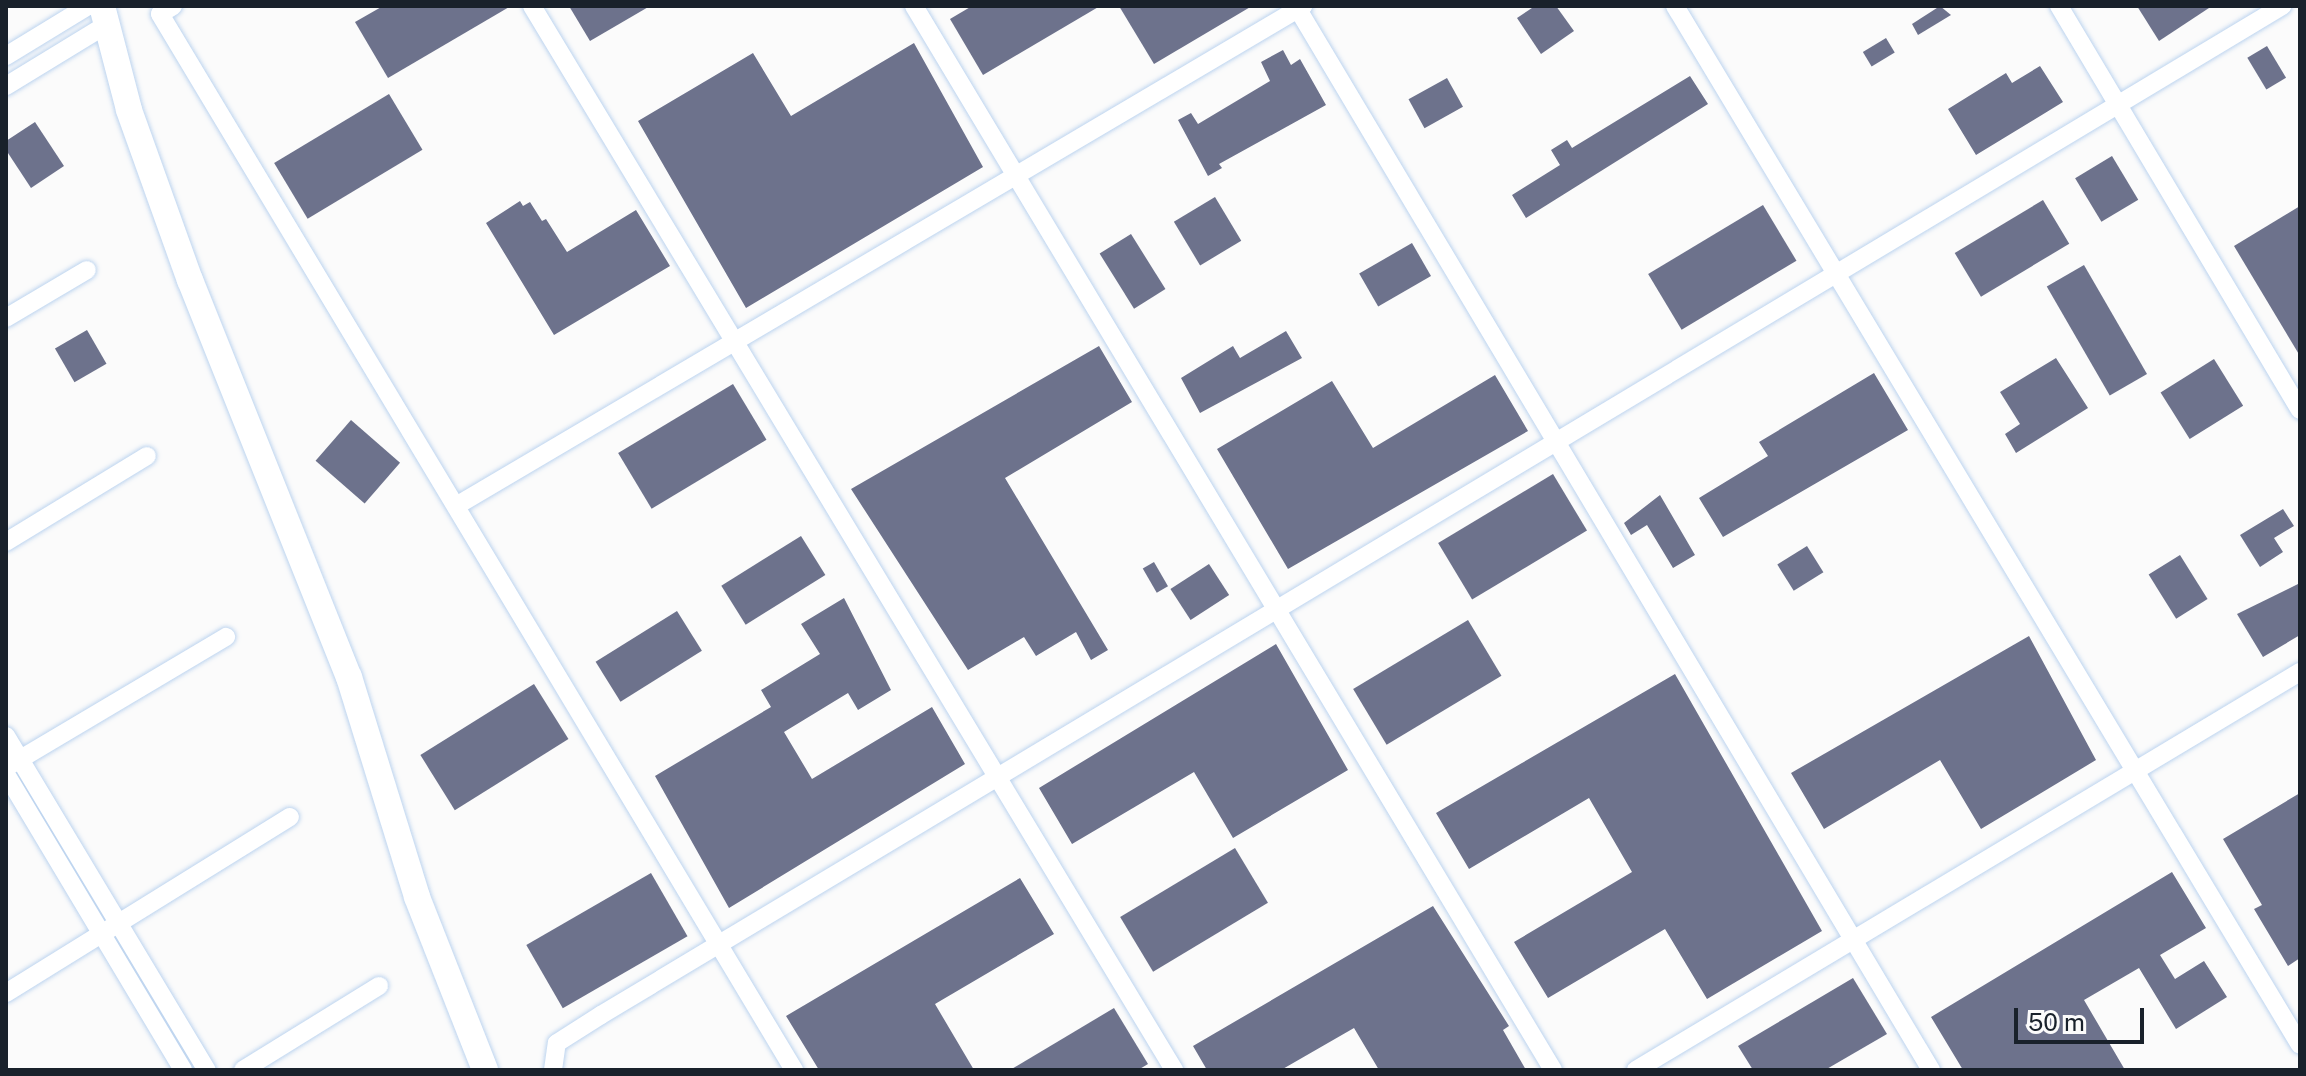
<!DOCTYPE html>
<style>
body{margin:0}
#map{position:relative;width:2306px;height:1076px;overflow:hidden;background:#fbfbfb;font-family:"Public Sans",sans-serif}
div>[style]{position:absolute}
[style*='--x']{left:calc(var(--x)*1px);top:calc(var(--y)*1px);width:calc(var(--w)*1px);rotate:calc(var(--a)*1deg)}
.building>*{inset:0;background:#6d728c;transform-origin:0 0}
.roads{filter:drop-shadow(0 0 2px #bdd4ef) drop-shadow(0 0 2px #bdd4ef)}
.street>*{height:18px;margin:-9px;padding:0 9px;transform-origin:9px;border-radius:9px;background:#fff}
.secondary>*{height:26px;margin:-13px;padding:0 13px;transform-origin:13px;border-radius:13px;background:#fff}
span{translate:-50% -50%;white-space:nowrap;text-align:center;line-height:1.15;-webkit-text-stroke:6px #fbfbfb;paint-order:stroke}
.frame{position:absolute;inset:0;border:8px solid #19212b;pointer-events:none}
.scale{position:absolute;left:2014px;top:1008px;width:130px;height:36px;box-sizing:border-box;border:4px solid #19212b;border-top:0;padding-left:10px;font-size:24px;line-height:28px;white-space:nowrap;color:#19212b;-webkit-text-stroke:6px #fbfbfb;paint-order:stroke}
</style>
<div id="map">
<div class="building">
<i style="clip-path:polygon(383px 6px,511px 6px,388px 78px,355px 22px)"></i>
<i style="clip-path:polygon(569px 6px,650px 6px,590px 41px)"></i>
<i style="clip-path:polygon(972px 6px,1100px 6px,983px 75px,950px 19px)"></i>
<i style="clip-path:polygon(1119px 6px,1252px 6px,1154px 64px)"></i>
<i style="clip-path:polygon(1535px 6px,1556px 6px,1574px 31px,1541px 54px,1517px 18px)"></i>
<i style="clip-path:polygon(1940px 6px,1951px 15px,1918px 35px,1912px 24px)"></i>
<i style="clip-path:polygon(2137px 6px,2212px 6px,2159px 41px)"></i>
<i style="left:1886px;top:38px;width:17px;height:27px;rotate:59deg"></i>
<i style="clip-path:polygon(914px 43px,983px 167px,746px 308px,638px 121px,753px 53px,791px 116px)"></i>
<i style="left:2267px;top:46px;width:37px;height:23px;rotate:59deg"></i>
<i style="clip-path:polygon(1283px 50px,1291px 65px,1300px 59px,1326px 105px,1219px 164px,1222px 168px,1208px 176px,1178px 120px,1191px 113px,1198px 124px,1270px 81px,1261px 62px)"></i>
<i style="clip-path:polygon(2040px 66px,2063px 102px,1976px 155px,1948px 109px,2006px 73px,2012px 83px)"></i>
<i style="clip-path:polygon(1690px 76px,1708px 104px,1526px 218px,1512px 195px,1560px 165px,1551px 150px,1567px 140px,1572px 148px)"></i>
<i style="left:1447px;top:78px;width:33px;height:44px;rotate:61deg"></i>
<i style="left:389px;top:94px;width:65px;height:134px;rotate:59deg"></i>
<i style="clip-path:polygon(35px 122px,64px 166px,31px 188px,6px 150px,6px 141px)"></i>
<i style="left:2112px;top:156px;width:51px;height:43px;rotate:59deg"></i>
<i style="left:1215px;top:197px;width:51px;height:48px;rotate:59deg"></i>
<i style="left:2043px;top:200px;width:51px;height:103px;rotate:59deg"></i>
<i style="clip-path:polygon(520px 201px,523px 206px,530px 202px,542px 221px,546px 219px,567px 252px,636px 210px,670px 266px,554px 335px,486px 223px)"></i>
<i style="left:1763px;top:205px;width:65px;height:134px;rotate:59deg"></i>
<i style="clip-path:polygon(2300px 206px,2300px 356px,2234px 246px)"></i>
<i style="left:1131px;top:234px;width:65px;height:37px;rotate:58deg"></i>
<i style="left:1412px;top:243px;width:38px;height:61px;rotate:60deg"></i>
<i style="left:2084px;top:265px;width:126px;height:43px;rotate:60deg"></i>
<i style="left:87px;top:330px;width:39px;height:37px;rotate:60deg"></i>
<i style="clip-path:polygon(1286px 331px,1302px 358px,1200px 413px,1181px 378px,1233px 346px,1240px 358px)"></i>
<i style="clip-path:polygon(1099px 346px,1132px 402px,1005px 478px,1108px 650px,1091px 660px,1076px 632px,1036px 656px,1024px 637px,968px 670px,851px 489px)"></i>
<i style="clip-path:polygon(2056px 358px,2088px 408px,2016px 453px,2005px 434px,2020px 424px,2000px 392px)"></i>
<i style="left:2214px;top:359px;width:55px;height:63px;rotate:58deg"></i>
<i style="clip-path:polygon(1874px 373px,1908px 430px,1723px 537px,1699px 498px,1768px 456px,1759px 442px)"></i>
<i style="clip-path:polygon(1495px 375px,1528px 431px,1288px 569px,1217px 449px,1332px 381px,1373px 448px)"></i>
<i style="left:733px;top:384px;width:65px;height:134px;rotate:59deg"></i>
<i style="left:351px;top:420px;width:65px;height:54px;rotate:41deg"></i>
<i style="left:1553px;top:474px;width:66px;height:134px;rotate:59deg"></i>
<i style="clip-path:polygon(1660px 495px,1695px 555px,1673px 568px,1647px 525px,1631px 535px,1624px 523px)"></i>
<i style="clip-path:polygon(2283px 509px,2294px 526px,2274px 538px,2283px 552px,2260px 567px,2240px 535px)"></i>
<i style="left:801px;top:536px;width:46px;height:94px;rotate:58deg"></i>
<i style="left:1807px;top:546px;width:31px;height:35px;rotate:58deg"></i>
<i style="left:2180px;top:555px;width:52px;height:37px;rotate:58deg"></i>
<i style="left:1154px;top:562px;width:28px;height:13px;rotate:60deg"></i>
<i style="left:1209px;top:564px;width:37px;height:46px;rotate:57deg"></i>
<i style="clip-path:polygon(2300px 583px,2300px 635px,2263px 657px,2237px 614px)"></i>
<i style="clip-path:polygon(844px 598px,891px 690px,858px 710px,848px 693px,784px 732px,812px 779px,932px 707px,965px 764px,729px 908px,655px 776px,771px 707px,761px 690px,820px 654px,801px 624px)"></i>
<i style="left:677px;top:611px;width:47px;height:96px;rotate:58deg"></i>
<i style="left:1468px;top:620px;width:65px;height:134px;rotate:59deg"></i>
<i style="clip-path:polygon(2029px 636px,2096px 760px,1981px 829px,1940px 760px,1824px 829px,1791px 773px)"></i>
<i style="clip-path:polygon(1276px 644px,1348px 770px,1233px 838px,1194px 772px,1072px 844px,1039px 788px)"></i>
<i style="clip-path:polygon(1675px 674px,1822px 931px,1707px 999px,1665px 929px,1548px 998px,1514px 942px,1632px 872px,1589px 798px,1469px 869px,1436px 813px)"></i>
<i style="left:534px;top:684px;width:65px;height:134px;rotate:58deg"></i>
<i style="clip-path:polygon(2300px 793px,2300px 958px,2288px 966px,2254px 909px,2262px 905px,2223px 839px)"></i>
<i style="left:1235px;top:848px;width:64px;height:134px;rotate:59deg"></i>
<i style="clip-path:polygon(2172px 872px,2206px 928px,2160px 955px,2175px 979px,2204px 961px,2227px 997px,2176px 1029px,2139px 968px,2084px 1000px,2125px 1070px,1963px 1070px,1931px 1017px)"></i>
<i style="left:651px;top:873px;width:73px;height:144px;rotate:60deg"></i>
<i style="clip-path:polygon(1020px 878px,1054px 934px,935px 1004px,974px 1070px,819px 1070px,786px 1016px)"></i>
<i style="clip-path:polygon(1433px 906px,1509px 1026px,1503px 1030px,1526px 1070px,1379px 1070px,1354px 1028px,1281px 1070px,1207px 1070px,1193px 1046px)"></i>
<i style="clip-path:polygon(1853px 978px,1887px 1034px,1825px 1070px,1753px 1070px,1738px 1046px)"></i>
<i style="clip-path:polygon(1114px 1008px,1148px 1064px,1138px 1070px,1010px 1070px)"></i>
</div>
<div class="roads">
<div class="street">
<i style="--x:173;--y:6;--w:15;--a:148"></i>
<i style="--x:160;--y:14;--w:1232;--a:59.02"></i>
<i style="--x:532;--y:6;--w:1243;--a:58.89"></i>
<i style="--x:914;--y:6;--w:1241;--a:59.01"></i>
<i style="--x:1296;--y:6;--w:1239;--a:59.17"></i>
<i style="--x:1675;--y:6;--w:1212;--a:58.97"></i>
<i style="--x:2059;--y:6;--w:470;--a:59.2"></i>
<i style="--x:6;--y:56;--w:96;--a:-31.4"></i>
<i style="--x:6;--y:86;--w:117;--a:-31.4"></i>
<i style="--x:6;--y:318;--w:94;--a:-30.7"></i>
<i style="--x:456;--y:506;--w:984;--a:-30.55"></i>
<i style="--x:6;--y:542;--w:165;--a:-31.4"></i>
<i style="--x:6;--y:736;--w:390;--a:59"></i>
<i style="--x:12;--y:764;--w:249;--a:-30.7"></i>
<i style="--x:6;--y:774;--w:345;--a:59.1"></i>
<i style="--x:6;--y:993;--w:334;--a:-31.8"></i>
<i style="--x:243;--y:1070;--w:160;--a:-31.7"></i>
<i style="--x:553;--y:1070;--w:27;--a:-82"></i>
<i style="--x:557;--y:1043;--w:52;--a:-32.5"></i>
<i style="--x:601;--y:1015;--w:1961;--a:-30.97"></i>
<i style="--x:1636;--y:1070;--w:774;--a:-30.94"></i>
</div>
<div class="secondary">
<i style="--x:102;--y:6;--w:107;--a:75.4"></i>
<i style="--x:129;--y:110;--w:181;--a:70.3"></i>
<i style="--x:190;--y:280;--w:428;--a:68.2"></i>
<i style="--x:349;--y:677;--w:230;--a:72.8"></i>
<i style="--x:417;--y:897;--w:186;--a:68.5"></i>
</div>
</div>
<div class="frame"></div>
<div class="scale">50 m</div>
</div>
